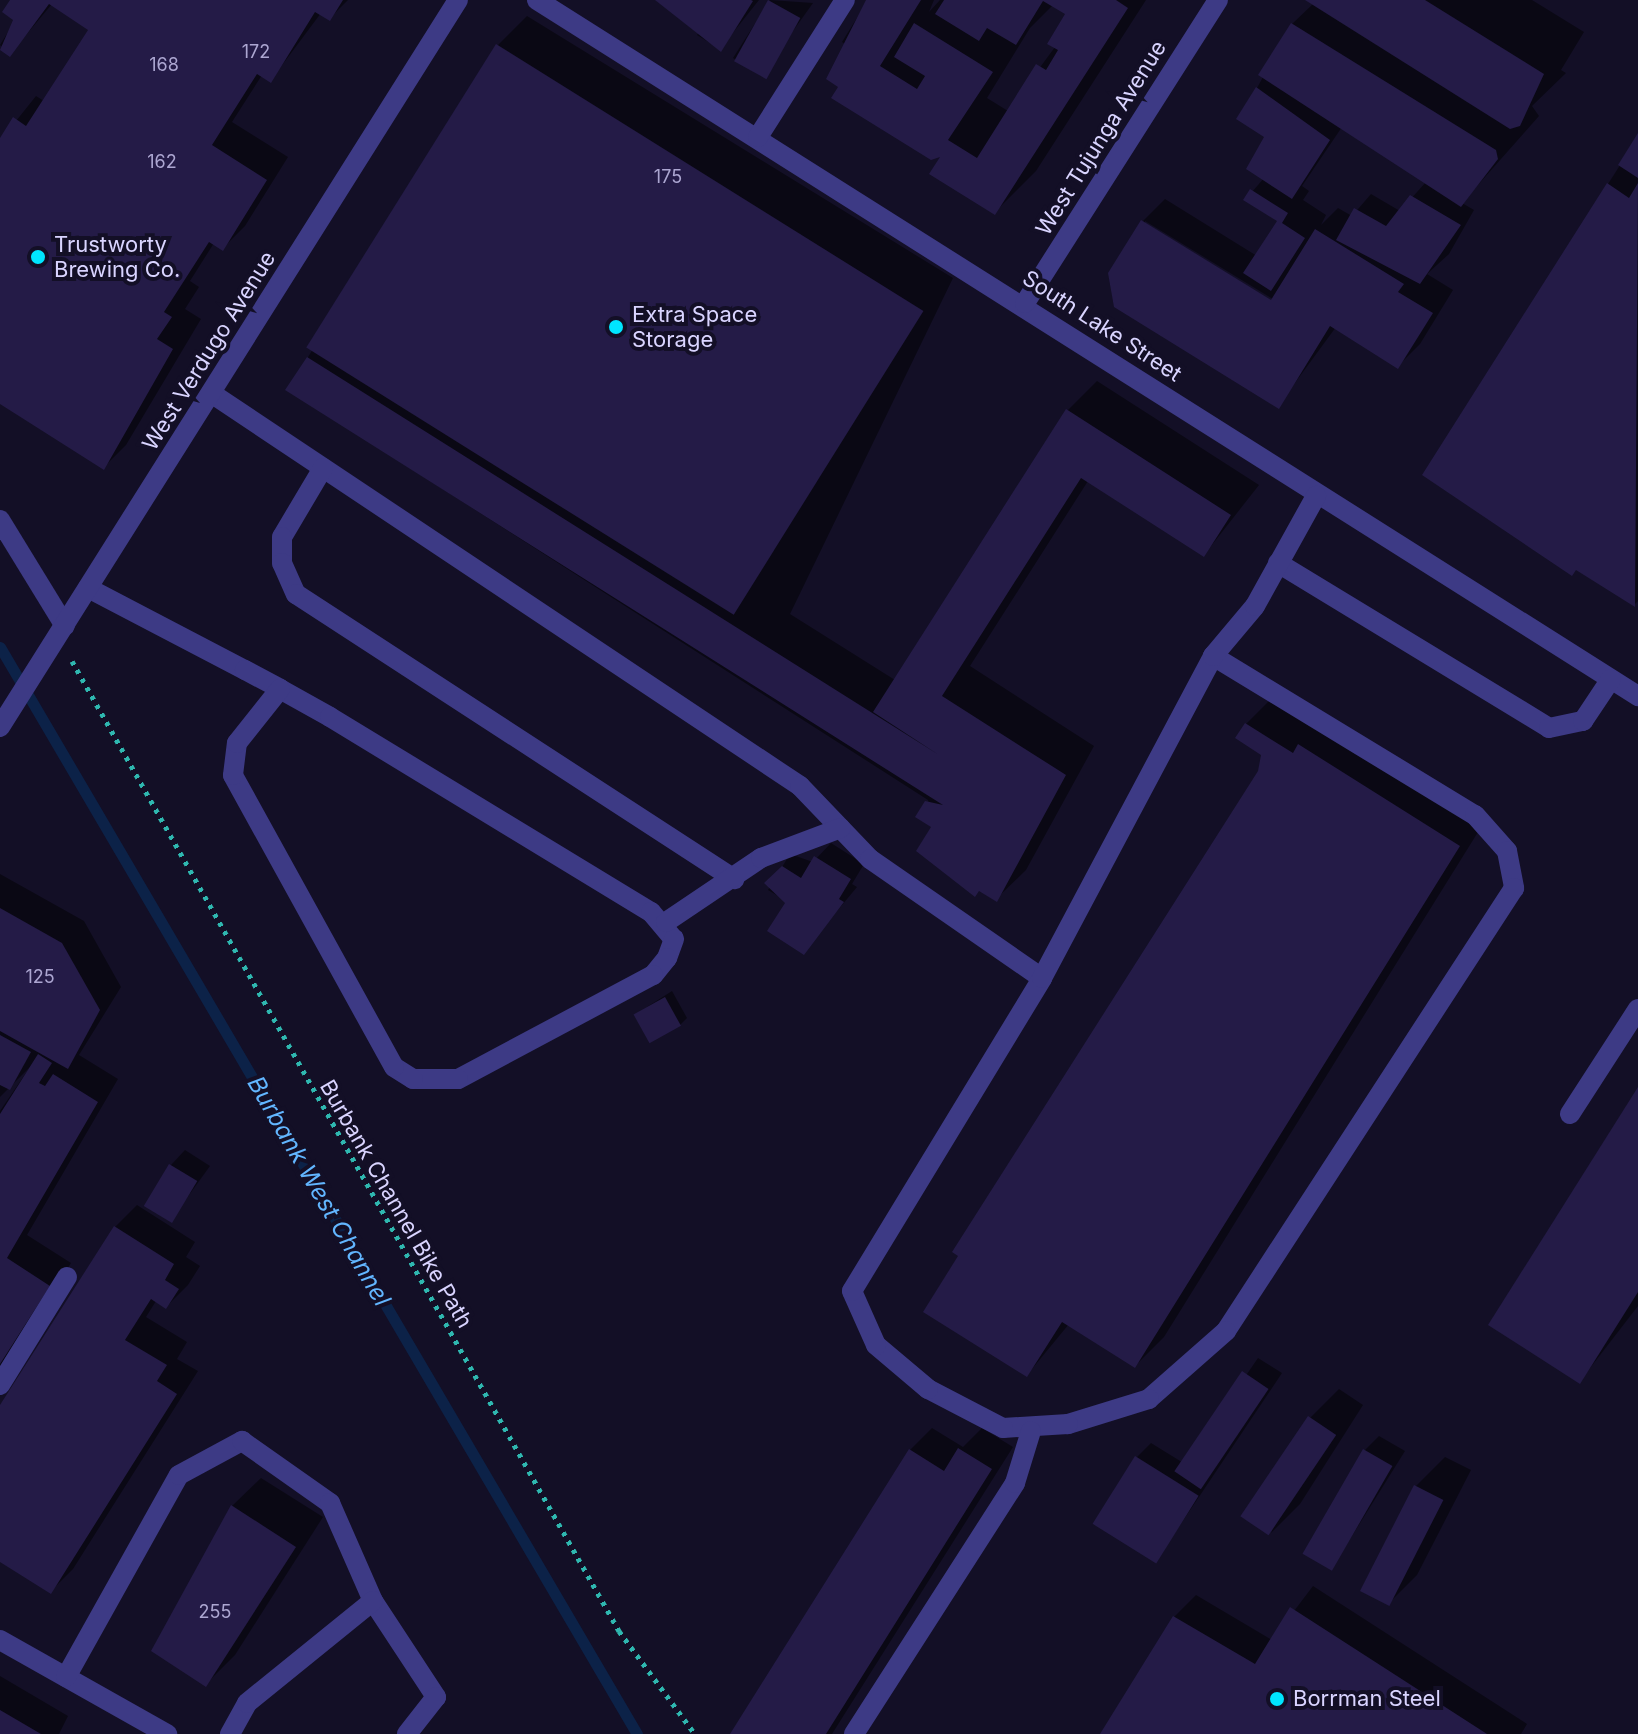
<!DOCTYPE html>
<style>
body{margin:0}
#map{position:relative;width:1638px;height:1734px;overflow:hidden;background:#130f26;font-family:Inter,sans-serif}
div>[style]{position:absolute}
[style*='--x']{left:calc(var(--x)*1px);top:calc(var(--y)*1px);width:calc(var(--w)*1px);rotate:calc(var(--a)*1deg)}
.shadow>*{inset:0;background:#0007}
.stream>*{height:11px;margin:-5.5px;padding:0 5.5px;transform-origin:5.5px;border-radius:5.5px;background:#0c2248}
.building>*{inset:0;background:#241b47;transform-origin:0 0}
.path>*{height:5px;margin-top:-2.5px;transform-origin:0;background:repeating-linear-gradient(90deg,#2fb8b0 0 4px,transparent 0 10px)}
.minor>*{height:20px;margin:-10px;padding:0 10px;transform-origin:10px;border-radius:10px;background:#3d3a85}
.dots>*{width:22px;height:22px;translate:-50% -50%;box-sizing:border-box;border:4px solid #130f26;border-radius:50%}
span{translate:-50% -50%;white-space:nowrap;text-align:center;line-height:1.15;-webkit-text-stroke:8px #130f26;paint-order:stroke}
.number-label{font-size:18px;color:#aca6d1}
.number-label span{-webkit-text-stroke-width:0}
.street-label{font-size:22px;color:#d9d4ff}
.poi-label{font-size:22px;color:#d9d4ff}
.left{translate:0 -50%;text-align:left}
.water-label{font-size:24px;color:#62b6ff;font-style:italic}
</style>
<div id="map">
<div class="shadow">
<i style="clip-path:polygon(12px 0,348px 0,330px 18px,321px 13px,271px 80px,262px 75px,232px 122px,288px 157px,245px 226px,223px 248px,214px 243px,190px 281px,199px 287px,185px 309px,201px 319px,126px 445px,104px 467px,0 402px,0 141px,36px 96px,44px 101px,91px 29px,52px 4px,10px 54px,0 45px,16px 19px)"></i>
<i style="clip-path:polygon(659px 0,759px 0,720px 49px,697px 35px,702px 27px)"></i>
<i style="clip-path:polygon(770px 0,813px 3px,761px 76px,733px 58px)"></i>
<i style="clip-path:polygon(evenodd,868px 0,934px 0,929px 12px,940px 0,1146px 0,1036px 171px,995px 212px,944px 153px,841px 86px,848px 46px,842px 42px,868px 0,1053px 5px,1068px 13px,1055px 47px,1008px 111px,987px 98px,1030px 28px,1053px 5px)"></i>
<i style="clip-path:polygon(evenodd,1309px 0,1532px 0,1584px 32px,1561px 70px,1566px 73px,1532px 106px,1539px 116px,1462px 203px,1474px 210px,1449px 254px,1427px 274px,1453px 290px,1420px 344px,1398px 366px,1336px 327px,1278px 406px,1143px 221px,1165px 199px,1257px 256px,1280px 221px,1246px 199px,1264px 178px,1267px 136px,1257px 88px,1292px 24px,1314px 3px,1309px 0,1342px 127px,1426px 182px,1400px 211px,1371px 194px,1352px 216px,1338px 208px,1321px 225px,1326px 215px,1303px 200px,1309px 191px,1302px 186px,1342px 127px,1309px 0,1145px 221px,1281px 304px,1278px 307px,1145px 225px,1145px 221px)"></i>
<i style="clip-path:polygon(527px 16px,953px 278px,790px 614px,895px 680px,1068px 410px,1097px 381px,1259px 485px,1204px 555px,1088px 481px,970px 666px,1094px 746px,1026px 870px,996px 899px,934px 826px,928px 800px,288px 390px,498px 45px)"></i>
<i style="clip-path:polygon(1638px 137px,1638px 601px,1634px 605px,1608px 184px)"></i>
<i style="clip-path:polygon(1275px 695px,1488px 816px,1164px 1337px,1135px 1366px,1069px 1324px,1027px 1375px,961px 1256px,1260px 772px,1264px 754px,1246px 724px)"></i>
<i style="clip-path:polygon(831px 843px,864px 864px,852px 884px,857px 887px,803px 952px,788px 902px,768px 890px,790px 854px,813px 862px)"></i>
<i style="clip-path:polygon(0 874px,84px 921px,121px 987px,79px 1055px,118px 1079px,27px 1235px,71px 1263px,0 1374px,0 1111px,30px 1067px,0 1097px)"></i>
<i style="clip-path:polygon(672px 991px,687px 1018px,680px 1025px,636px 1014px)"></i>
<i style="clip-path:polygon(1638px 1091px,1638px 1306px,1580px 1381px)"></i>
<i style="clip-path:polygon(185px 1150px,210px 1166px,171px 1220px,171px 1165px)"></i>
<i style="clip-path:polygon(137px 1205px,195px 1242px,186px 1257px,200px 1266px,188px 1285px,166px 1307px,156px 1301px,146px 1317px,187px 1342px,177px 1359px,198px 1371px,73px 1569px,51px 1591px,0 1558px,0 1409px,115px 1227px)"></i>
<i style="clip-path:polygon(1258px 1358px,1282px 1373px,1156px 1561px,1137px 1457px,1151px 1443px,1185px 1464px)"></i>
<i style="clip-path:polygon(1339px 1389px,1363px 1405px,1300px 1504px,1271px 1533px,1310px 1418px)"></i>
<i style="clip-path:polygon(932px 1428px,963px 1447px,982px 1428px,1013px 1447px,832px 1734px,732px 1734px,910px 1450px)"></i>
<i style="clip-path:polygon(1379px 1436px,1405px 1451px,1332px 1568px,1364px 1451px)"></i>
<i style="clip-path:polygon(1445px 1457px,1471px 1470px,1417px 1575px,1388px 1604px,1416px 1486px)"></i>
<i style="clip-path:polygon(261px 1478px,323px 1517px,235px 1655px,206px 1684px,232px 1506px)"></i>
<i style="clip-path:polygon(1313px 1586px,1527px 1724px,1521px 1734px,1102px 1734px,1174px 1617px,1196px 1595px,1272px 1640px)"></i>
<i style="clip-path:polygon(0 1676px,68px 1716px,59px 1734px,0 1734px)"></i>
</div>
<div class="stream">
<i style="--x:0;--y:647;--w:1260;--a:59.63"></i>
</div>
<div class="building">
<i style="clip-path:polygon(10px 0,343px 0,330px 21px,315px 12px,271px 83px,257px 74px,212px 145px,267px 180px,223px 251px,209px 242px,164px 312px,172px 317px,157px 339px,173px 349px,104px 470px,0 404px,0 138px,13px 117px,26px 126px,88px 30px,49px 4px,10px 57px,0 50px,13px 20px,2px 12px)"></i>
<i style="clip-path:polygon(655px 0,751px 0,753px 1px,721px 52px)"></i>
<i style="left:768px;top:0;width:37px;height:70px;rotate:29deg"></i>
<i style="clip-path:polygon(866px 0,921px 0,880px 66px,917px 89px,925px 76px,894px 57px,914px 23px,993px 72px,948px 140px,977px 158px,1036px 64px,1046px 70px,1058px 50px,1047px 44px,1065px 14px,1043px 1px,1016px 45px,987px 28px,979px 41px,935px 14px,944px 0,1116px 0,1128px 8px,995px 215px,929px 174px,940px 157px,931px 160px,831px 98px,838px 87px,826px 79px)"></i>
<i style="clip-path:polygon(1305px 0,1425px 0,1544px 74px,1520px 126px,1510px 129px)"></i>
<i style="clip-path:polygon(1291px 23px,1496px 150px,1498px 159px,1461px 207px,1258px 75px)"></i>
<i style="left:496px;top:44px;width:504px;height:358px;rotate:32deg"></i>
<i style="clip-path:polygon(1256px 87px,1330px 140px,1292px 199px,1246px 169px,1264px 137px,1236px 119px)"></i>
<i style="clip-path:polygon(1638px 133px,1638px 178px,1618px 165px)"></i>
<i style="clip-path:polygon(1607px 183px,1629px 198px,1638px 183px,1635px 607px,1576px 570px,1572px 576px,1422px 475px)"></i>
<i style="clip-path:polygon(1250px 189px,1288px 213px,1282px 223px,1305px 238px,1271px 291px,1243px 273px,1277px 221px,1243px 200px)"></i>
<i style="clip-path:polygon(1410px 195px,1461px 225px,1420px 284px,1336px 240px,1354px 208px,1386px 226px)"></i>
<i style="clip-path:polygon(1141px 220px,1271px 300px,1315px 229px,1404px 284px,1398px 292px,1433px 313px,1398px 369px,1330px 326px,1279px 409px,1114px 307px,1108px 273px)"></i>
<i style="clip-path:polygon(307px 357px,939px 755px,873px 712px,1066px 409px,1231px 515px,1204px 557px,1081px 478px,942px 696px,1066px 775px,997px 902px,979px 891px,975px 897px,916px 851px,931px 827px,915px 817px,925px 801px,943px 805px,285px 390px)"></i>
<i style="clip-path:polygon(1245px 723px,1293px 753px,1298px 744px,1460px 846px,1135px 1368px,1062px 1322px,1027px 1377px,923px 1312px,958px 1256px,952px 1252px,1258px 771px,1261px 755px,1235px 738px)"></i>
<i style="clip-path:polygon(814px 856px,851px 879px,839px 899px,844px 902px,804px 955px,767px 931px,785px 903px,764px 883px,782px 866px,801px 878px)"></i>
<i style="clip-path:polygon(0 908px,62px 943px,100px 1010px,68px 1069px,0 1031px)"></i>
<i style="left:665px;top:997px;width:33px;height:36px;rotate:61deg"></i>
<i style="clip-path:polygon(0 1035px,31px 1052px,10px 1090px,0 1085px)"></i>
<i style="clip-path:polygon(38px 1054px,52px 1063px,39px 1083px,45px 1086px,53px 1074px,98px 1102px,7px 1258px,50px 1286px,0 1364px,0 1114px)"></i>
<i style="clip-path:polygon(1638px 1087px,1638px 1292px,1580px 1384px,1488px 1325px)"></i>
<i style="left:169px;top:1164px;width:33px;height:49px;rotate:31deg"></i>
<i style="clip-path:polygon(114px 1226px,174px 1264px,165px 1280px,179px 1289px,166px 1309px,151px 1299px,125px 1340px,167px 1365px,157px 1381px,177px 1394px,51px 1594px,0 1562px,0 1405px)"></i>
<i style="left:1242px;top:1371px;width:32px;height:121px;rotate:34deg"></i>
<i style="left:1308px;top:1416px;width:34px;height:121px;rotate:34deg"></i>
<i style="clip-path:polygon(958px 1448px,992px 1469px,826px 1734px,730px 1734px,909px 1449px,944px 1471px)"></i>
<i style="left:1363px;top:1449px;width:34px;height:121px;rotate:30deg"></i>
<i style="left:1135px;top:1456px;width:75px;height:80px;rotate:32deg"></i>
<i style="left:1414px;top:1485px;width:33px;height:119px;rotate:27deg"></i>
<i style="clip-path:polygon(231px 1505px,296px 1547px,206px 1687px,151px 1651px)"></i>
<i style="clip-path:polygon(1290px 1607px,1487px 1734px,1100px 1734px,1173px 1616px,1255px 1664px)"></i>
<i style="clip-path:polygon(0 1710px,41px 1734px,0 1734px)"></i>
</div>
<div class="path">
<i style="--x:72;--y:661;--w:1114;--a:60.58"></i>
<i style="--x:619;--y:1631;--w:128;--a:53.6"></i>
</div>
<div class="minor">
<i style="--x:537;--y:0;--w:1303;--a:32.3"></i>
<i style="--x:758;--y:137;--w:162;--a:-57.6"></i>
<i style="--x:1025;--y:303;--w:359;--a:-57.5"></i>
<i style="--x:211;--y:393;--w:708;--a:33.71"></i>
<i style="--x:800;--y:786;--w:101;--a:46.2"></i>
<i style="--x:870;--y:859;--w:209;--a:34.7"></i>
<i style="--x:323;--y:468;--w:80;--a:120.7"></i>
<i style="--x:282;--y:537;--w:26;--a:90"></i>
<i style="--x:282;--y:563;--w:34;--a:66"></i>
<i style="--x:296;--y:594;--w:523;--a:33.05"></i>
<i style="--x:0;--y:520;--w:124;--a:58.5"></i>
<i style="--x:1278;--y:563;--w:317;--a:31.3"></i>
<i style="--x:1549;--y:728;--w:35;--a:-12"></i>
<i style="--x:1583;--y:721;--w:50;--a:-56.3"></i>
<i style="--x:88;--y:588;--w:177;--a:27.6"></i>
<i style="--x:245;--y:670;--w:40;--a:28"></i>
<i style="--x:280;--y:689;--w:57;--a:29.2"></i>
<i style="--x:330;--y:717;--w:376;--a:31.3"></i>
<i style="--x:651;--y:912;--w:35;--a:50"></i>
<i style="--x:674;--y:939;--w:20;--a:110"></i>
<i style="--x:667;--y:958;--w:22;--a:129"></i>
<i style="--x:653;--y:975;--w:221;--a:151.9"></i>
<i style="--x:458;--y:1079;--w:45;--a:180"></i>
<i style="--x:413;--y:1079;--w:22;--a:-148"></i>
<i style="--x:394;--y:1067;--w:333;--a:-118.9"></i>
<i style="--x:233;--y:775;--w:32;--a:-83"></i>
<i style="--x:237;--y:743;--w:69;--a:-51.5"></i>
<i style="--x:1213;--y:656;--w:306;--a:31.3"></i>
<i style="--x:1475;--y:815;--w:48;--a:48.4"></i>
<i style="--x:1507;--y:851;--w:38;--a:79"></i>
<i style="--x:1514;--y:888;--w:528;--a:123.03"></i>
<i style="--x:1226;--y:1331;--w:103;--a:138.6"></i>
<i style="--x:1149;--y:1399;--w:85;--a:162.8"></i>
<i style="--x:1068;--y:1424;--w:65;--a:176.5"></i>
<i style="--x:1003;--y:1428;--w:85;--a:-152.5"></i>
<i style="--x:928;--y:1389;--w:68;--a:-139.8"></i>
<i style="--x:876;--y:1345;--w:59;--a:-114"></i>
<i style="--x:852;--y:1291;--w:366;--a:-58.7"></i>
<i style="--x:1042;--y:978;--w:365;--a:-62"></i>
<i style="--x:1213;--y:656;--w:65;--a:-50"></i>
<i style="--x:1255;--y:606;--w:126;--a:-61"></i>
<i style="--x:0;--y:727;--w:859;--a:-57.79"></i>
<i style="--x:666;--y:922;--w:115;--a:-34"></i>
<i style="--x:761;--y:858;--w:85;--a:-20.6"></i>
<i style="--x:1570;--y:1114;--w:125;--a:-57.1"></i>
<i style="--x:0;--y:1385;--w:127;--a:-58.2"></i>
<i style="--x:0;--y:1640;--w:192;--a:29.4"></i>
<i style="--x:66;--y:1677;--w:231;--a:-60.8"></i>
<i style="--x:179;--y:1475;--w:72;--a:-28.4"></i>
<i style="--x:242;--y:1441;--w:108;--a:35.2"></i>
<i style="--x:330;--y:1503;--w:107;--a:66.3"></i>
<i style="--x:373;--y:1601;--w:115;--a:56.7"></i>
<i style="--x:436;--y:1697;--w:47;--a:128.1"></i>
<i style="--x:230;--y:1734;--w:35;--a:-61"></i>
<i style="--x:247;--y:1703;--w:162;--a:-39"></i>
<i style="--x:854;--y:1734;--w:298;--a:-57.3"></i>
<i style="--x:1015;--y:1483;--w:54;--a:-72.9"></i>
</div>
<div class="dots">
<i style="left:38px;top:257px;background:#00e5ff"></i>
<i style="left:616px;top:327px;background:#00e5ff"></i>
<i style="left:1277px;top:1699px;background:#00e5ff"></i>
</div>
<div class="number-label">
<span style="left:256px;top:52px">172</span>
<span style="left:164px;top:65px">168</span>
<span style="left:162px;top:162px">162</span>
<span style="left:668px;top:177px">175</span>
<span style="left:40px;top:977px">125</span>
<span style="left:215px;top:1612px">255</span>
</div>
<div class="street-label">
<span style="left:1101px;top:138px;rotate:-58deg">West Tujunga Avenue</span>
<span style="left:1102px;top:326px;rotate:33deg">South Lake Street</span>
<span style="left:209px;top:351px;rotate:-58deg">West Verdugo Avenue</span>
<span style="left:396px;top:1204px;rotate:60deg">Burbank Channel Bike Path</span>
</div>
<div class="poi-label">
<span class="left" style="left:54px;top:257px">Trustworty<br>Brewing Co.</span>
<span class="left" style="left:632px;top:327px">Extra Space<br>Storage</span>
<span class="left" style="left:1293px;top:1699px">Borrman Steel</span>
</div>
<div class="water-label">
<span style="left:319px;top:1191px;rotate:60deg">Burbank West Channel</span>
</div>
</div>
